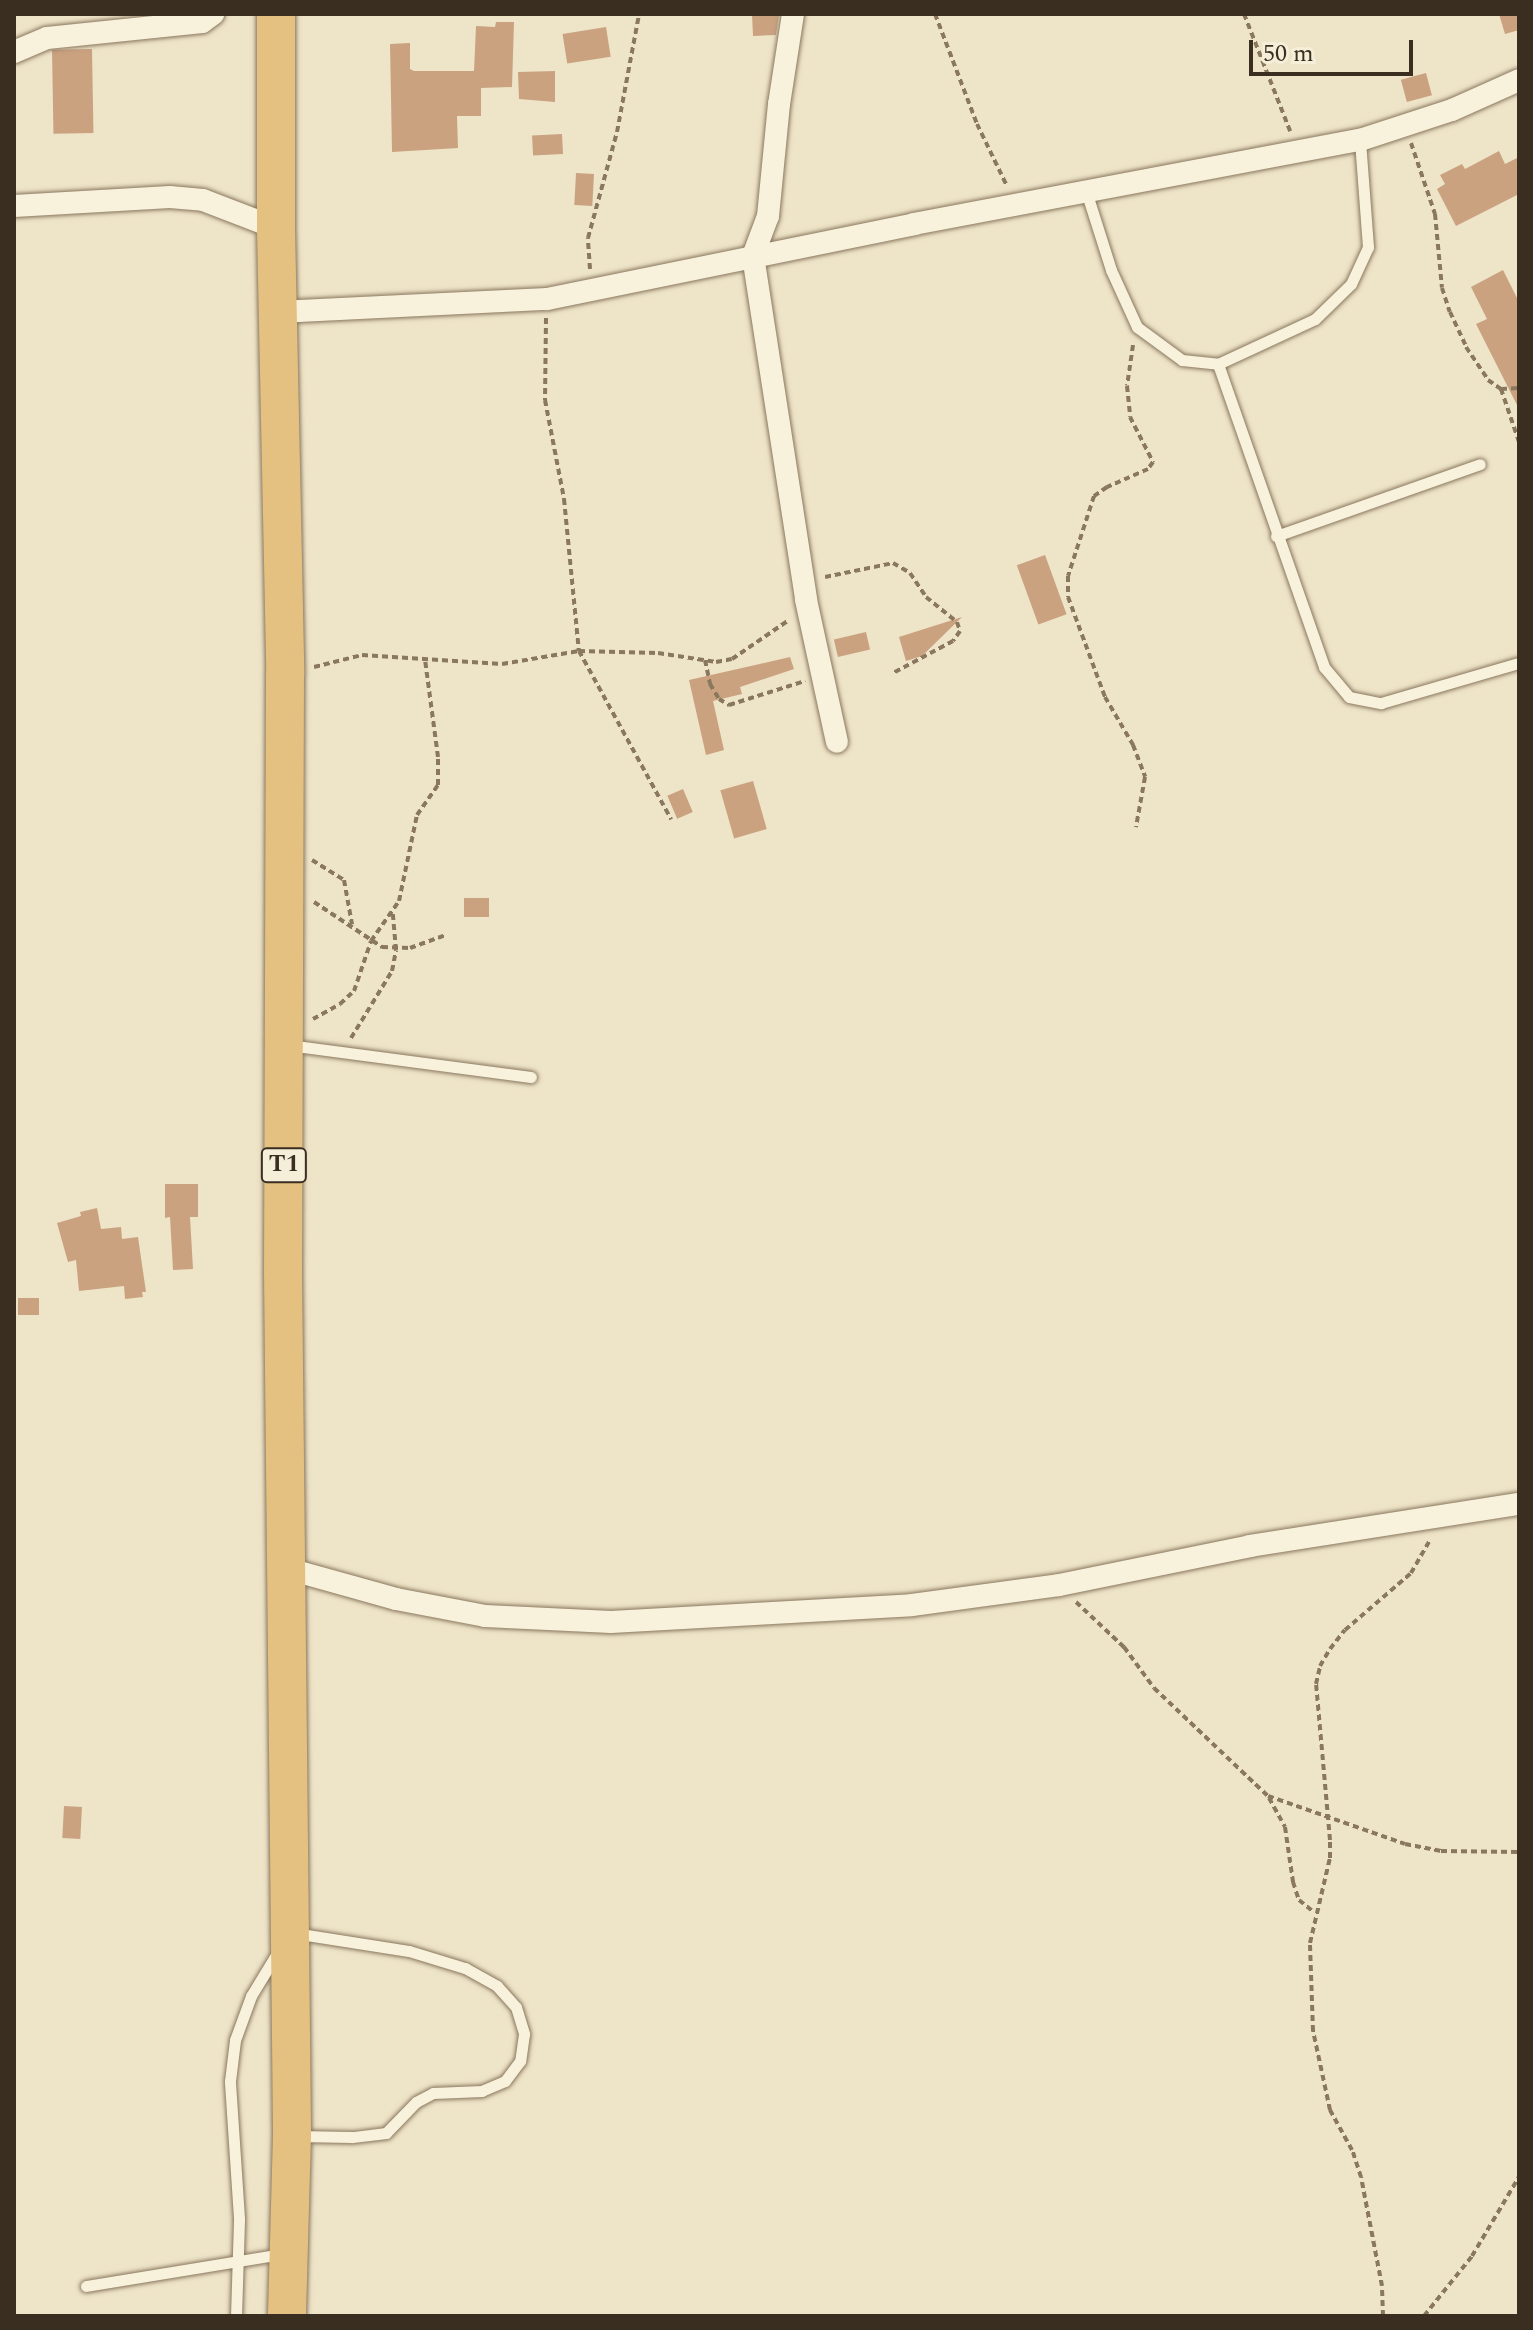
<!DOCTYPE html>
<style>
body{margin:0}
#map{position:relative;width:1533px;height:2330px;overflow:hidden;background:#eee4c8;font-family:Spectral,serif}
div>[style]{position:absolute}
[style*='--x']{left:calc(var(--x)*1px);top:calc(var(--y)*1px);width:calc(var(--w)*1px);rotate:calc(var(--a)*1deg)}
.building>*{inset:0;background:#caa280;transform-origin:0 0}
.path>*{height:4px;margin-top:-2px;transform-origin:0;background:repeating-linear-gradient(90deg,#89775e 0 6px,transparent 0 10px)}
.roads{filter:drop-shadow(0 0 2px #89775e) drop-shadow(0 0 2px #89775e)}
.service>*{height:11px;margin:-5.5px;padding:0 5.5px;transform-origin:5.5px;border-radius:5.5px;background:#f8f1dc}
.minor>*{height:22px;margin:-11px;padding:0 11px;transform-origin:11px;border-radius:11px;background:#f8f1dc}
.trunk>*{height:38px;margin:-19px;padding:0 19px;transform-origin:19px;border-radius:19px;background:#e4c180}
span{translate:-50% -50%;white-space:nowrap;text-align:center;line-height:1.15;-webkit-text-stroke:8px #f5eed8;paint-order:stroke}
.shield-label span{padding:2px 6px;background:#f5eed8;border:2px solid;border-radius:6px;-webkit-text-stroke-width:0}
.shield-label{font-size:24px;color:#3a2e21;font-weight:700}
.frame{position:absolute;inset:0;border:16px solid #3a2e21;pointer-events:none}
.scale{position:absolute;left:1249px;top:40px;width:164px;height:36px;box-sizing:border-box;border:4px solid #3a2e21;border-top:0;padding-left:10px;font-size:24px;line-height:28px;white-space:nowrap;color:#3a2e21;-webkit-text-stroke:6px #f5eed8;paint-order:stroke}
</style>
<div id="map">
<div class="building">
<i style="clip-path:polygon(752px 14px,779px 14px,776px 35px,753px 36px)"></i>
<i style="clip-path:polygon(1499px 14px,1519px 14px,1519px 30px,1505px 34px)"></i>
<i style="clip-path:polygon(496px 22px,514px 22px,512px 87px,481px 88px,481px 116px,457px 116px,458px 148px,392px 152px,390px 44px,410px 43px,410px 69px,414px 71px,474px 71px,476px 26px,495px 27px)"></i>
<i style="left:606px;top:27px;width:30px;height:44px;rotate:81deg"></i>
<i style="left:92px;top:49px;width:84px;height:40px;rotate:89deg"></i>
<i style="clip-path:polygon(555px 71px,555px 102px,519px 99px,518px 72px)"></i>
<i style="left:1426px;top:73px;width:23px;height:26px;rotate:75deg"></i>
<i style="left:562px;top:134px;width:20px;height:30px;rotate:87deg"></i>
<i style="clip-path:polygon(1499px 151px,1505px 164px,1519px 157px,1519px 194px,1456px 226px,1437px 189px,1445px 184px,1440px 175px,1462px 164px,1465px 169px)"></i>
<i style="left:576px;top:173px;width:18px;height:32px;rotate:3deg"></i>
<i style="clip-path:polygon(1503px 270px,1519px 302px,1519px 409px,1476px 324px,1487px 319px,1471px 287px)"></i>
<i style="left:1045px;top:555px;width:63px;height:30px;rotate:70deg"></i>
<i style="clip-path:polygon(962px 617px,922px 656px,906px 661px,899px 637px)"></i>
<i style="left:866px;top:632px;width:18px;height:33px;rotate:77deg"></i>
<i style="clip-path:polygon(790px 657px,794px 669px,740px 687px,742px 694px,713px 701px,724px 750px,706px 755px,689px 680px)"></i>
<i style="left:753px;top:781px;width:50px;height:34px;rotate:74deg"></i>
<i style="left:683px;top:789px;width:25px;height:17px;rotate:67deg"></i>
<i style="left:489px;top:898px;width:19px;height:25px;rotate:90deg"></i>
<i style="clip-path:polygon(165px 1184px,198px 1184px,198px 1217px,190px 1217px,193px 1269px,173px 1270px,170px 1217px,165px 1218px)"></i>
<i style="clip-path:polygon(97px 1208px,101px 1229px,121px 1227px,122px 1239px,138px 1237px,146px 1292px,142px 1292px,143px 1297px,125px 1299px,124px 1286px,79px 1291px,76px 1260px,68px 1262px,57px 1223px,81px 1216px,80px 1212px)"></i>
<i style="left:18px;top:1298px;width:21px;height:17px"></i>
<i style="left:64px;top:1806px;width:18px;height:32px;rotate:3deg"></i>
</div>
<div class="path">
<i style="--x:935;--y:14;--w:118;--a:69.1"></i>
<i style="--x:977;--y:124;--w:67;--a:64.2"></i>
<i style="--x:1244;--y:14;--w:126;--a:68.5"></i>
<i style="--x:1411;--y:143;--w:75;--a:71.3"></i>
<i style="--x:1435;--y:214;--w:74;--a:84.6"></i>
<i style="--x:1442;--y:288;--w:25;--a:72"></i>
<i style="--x:1450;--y:312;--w:38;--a:65"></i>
<i style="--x:1466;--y:347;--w:40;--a:56"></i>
<i style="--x:1488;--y:380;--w:16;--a:35"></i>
<i style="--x:1501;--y:389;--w:18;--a:-3"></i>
<i style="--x:590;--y:269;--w:31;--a:-94"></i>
<i style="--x:588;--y:238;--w:110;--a:-74.7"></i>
<i style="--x:617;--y:132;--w:120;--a:-79.4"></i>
<i style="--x:546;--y:318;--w:82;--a:90.7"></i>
<i style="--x:545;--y:400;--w:101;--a:79.1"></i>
<i style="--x:564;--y:499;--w:153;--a:84.4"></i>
<i style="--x:579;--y:651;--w:192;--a:61.3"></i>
<i style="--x:1133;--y:345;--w:41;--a:98.3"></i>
<i style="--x:1127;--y:386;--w:31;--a:84"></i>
<i style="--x:1130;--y:417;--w:51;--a:62.9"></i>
<i style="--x:1153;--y:462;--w:9;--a:126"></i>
<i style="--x:1148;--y:469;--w:45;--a:156.3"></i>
<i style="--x:1107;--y:487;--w:16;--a:145"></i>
<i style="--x:1094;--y:496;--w:84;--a:108"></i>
<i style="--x:1068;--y:576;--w:21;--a:90"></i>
<i style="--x:1068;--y:597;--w:107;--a:69.7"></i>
<i style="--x:1105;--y:697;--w:56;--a:59.7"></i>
<i style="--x:1133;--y:745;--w:34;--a:69"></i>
<i style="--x:1145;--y:777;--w:51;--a:100.2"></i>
<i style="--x:1501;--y:389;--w:56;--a:71.2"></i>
<i style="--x:1519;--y:574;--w:1;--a:-90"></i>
<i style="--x:825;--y:577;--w:69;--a:-11.6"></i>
<i style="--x:893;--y:563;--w:20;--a:30"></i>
<i style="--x:910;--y:573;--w:29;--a:56"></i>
<i style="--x:926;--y:597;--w:40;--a:39"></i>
<i style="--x:957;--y:622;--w:9;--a:72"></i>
<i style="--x:960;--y:631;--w:12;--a:125"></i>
<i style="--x:953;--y:641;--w:68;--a:151.9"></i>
<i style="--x:705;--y:660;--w:25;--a:78"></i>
<i style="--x:710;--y:684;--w:17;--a:59"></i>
<i style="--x:719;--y:699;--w:12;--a:31"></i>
<i style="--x:729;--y:705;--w:80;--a:-17.5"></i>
<i style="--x:314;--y:667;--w:49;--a:-14"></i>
<i style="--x:362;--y:655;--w:140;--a:3.7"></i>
<i style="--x:502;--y:664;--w:78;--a:-9.6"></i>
<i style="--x:579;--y:651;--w:79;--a:1.5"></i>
<i style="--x:658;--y:653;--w:59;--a:8.8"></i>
<i style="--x:716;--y:662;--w:16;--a:-11"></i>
<i style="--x:732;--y:659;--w:69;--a:-34.4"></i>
<i style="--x:312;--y:860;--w:38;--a:32"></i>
<i style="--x:344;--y:880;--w:45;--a:79.7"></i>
<i style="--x:314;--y:902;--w:82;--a:33.5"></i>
<i style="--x:382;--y:947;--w:28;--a:2"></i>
<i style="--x:410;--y:948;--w:37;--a:-20"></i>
<i style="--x:313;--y:1019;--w:31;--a:-29"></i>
<i style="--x:340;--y:1004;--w:19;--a:-43"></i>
<i style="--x:354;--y:991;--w:53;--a:-71.2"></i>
<i style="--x:371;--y:941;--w:49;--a:-55"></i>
<i style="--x:399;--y:901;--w:88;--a:-78.2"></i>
<i style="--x:417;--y:815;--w:37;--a:-55"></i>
<i style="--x:438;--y:785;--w:28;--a:-90"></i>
<i style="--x:438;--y:757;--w:98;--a:-97.6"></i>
<i style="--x:351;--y:1038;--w:79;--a:-58.5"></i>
<i style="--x:392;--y:971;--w:21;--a:-79"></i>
<i style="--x:396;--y:950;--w:37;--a:-95"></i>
<i style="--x:1076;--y:1602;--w:66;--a:43.2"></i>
<i style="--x:1124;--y:1647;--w:51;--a:53.8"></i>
<i style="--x:1154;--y:1688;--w:157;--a:43.5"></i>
<i style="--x:1268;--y:1796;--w:145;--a:19.3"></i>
<i style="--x:1405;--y:1844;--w:37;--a:11"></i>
<i style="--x:1441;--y:1851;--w:78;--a:0.7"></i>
<i style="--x:1269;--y:1798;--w:33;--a:61"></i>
<i style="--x:1285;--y:1827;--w:56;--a:81.7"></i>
<i style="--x:1293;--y:1882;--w:19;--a:72"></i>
<i style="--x:1299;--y:1900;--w:19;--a:39"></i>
<i style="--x:1383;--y:2316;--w:30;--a:-92"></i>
<i style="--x:1382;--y:2286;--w:111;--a:-100.9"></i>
<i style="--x:1361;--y:2177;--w:28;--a:-108"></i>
<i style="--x:1352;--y:2150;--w:46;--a:-118.8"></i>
<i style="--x:1330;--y:2110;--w:81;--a:-102.1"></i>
<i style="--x:1313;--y:2031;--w:88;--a:-92"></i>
<i style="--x:1310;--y:1943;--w:87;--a:-76.8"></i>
<i style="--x:1330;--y:1858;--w:18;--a:-90"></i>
<i style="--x:1330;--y:1840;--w:157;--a:-95.1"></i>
<i style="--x:1316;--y:1684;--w:18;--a:-77"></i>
<i style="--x:1320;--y:1666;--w:20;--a:-60"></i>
<i style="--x:1330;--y:1649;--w:24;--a:-52"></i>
<i style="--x:1345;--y:1630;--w:87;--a:-40.8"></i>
<i style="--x:1411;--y:1573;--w:38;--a:-60"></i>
<i style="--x:1424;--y:2316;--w:77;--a:-51.3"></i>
<i style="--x:1472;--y:2256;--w:92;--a:-59.3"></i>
</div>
<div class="roads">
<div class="service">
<i style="--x:1086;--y:191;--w:83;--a:72.4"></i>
<i style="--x:1111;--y:270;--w:63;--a:65.5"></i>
<i style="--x:1137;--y:327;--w:56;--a:36.3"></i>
<i style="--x:1182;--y:360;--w:36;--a:6"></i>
<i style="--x:1218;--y:364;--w:107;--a:-24.9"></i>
<i style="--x:1315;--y:319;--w:50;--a:-44.2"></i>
<i style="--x:1351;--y:284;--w:41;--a:-65.3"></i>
<i style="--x:1368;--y:247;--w:107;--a:-94.3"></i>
<i style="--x:1218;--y:364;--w:321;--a:70.7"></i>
<i style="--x:1324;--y:667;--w:39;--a:50"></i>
<i style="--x:1349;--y:697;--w:33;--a:11"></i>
<i style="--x:1381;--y:703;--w:144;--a:-16.2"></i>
<i style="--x:1276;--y:536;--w:216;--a:-19.4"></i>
<i style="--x:288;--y:1045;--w:245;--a:7.5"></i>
<i style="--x:294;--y:1933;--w:116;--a:8.9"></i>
<i style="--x:409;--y:1951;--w:59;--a:16.9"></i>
<i style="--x:465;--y:1968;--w:37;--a:29"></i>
<i style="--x:497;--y:1986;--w:28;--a:48"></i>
<i style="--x:516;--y:2007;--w:28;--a:73"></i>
<i style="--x:524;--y:2034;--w:27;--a:98"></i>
<i style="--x:520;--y:2061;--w:25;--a:127"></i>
<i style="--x:505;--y:2081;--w:25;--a:157"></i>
<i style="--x:482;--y:2091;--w:49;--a:177.7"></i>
<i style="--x:433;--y:2093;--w:19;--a:152"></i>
<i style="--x:416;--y:2102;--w:43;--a:134.1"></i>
<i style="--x:386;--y:2133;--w:34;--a:173"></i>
<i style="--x:352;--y:2137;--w:55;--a:-179"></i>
<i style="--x:86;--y:2286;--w:198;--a:-9.3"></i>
<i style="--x:236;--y:2316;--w:98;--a:-88.2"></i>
<i style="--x:239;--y:2218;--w:137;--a:-93.8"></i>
<i style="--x:230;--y:2081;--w:41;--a:-83"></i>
<i style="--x:235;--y:2040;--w:47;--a:-70"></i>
<i style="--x:251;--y:1996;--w:54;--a:-58.7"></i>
</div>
<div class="minor">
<i style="--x:793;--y:14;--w:91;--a:98.8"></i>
<i style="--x:779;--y:104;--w:113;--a:95.6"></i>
<i style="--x:768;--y:216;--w:43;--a:110.6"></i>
<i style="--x:753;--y:256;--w:348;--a:81.2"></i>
<i style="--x:806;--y:600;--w:145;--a:77.7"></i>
<i style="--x:14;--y:52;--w:36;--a:-23"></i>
<i style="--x:47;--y:38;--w:156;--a:-5.9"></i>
<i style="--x:202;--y:22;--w:14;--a:-36"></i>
<i style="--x:14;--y:206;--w:156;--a:-3.3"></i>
<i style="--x:170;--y:197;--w:33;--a:5"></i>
<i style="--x:203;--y:200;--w:78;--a:21"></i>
<i style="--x:279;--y:312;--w:268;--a:-2.8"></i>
<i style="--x:547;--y:299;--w:375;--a:-11.5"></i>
<i style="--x:914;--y:224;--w:454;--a:-10.7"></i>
<i style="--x:1360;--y:140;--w:97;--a:-18.1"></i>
<i style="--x:1452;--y:110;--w:73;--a:-24.1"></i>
<i style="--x:285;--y:1568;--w:115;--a:15.6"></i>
<i style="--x:396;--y:1599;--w:91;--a:10.8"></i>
<i style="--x:485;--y:1616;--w:126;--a:2.7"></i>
<i style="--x:611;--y:1622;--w:301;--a:-3.2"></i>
<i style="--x:912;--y:1605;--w:148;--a:-7.7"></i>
<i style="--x:1059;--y:1585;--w:195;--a:-11.5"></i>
<i style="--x:1250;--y:1546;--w:272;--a:-8.9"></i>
</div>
<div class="trunk">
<i style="--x:276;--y:14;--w:214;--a:90"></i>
<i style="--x:276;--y:228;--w:446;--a:88.8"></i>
<i style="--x:285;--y:674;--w:598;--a:90.19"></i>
<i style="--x:283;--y:1272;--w:863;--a:89.4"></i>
<i style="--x:292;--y:2135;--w:181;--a:91.6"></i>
</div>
</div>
<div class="shield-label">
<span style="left:284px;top:1165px">T1</span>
</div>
<div class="frame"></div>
<div class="scale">50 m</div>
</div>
